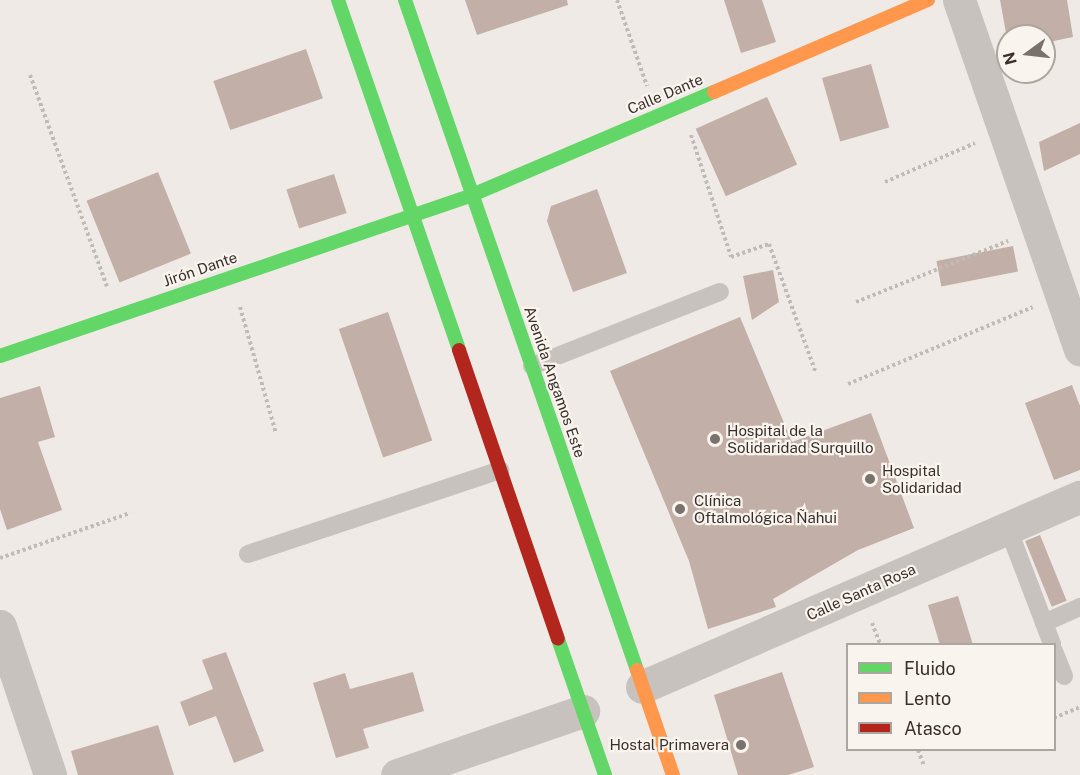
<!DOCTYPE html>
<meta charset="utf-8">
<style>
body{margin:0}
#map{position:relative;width:1080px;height:775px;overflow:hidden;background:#efeae5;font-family:"Public Sans",sans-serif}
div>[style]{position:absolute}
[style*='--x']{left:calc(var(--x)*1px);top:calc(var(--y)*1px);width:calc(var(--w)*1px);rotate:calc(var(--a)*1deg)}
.building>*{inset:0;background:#c2afa7;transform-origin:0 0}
.path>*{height:4px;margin-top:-2px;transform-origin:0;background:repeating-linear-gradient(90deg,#c1bbb6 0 3px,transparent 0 6px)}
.lane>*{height:18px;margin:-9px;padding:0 9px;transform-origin:9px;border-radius:9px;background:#c8c2be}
.street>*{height:33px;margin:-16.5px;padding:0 16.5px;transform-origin:16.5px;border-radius:16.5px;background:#c8c2be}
.fast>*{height:14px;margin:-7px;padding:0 7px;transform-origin:7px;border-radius:7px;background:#63d668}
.slow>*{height:14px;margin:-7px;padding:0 7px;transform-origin:7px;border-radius:7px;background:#ff974d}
.jam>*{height:14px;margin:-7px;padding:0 7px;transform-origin:7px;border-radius:7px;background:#b3261e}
.dots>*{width:16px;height:16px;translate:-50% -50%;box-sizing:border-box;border:3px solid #faf4ee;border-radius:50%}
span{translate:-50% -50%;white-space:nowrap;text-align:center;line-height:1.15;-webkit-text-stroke:4.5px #faf4ee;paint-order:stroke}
.street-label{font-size:15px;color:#3a302b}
.poi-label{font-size:15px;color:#3a302b}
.left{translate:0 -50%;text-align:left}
.right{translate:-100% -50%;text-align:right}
.legend{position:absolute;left:846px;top:643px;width:210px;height:108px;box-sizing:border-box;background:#faf4ee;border:2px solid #ada6a0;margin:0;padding:8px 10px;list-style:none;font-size:18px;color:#3a302b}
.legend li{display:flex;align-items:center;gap:12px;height:30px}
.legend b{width:30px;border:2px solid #ada6a0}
.north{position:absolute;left:996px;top:24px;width:60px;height:60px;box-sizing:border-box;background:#faf4ee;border:2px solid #ada6a0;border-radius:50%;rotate:255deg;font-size:16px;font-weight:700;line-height:24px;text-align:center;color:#3a302b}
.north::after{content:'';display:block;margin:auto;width:21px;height:27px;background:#79716c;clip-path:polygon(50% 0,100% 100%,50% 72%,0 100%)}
</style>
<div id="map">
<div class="building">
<i style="clip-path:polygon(465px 0,567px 0,568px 5px,477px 35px)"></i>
<i style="clip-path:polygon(724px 0,762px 0,776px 42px,741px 53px)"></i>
<i style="clip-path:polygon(1000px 0,1067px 0,1073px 37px,1044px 43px,1044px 36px,1008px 36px,1008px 44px)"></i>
<i style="left:306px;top:49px;width:52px;height:98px;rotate:71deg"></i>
<i style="left:871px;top:64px;width:66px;height:51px;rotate:74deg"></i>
<i style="left:767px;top:97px;width:74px;height:78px;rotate:66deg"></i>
<i style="clip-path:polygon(1080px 123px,1080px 154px,1044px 171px,1039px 142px)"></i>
<i style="left:158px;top:172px;width:88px;height:77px;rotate:68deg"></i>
<i style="left:334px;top:174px;width:41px;height:50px;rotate:72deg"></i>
<i style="clip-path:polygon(597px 189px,627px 273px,573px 292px,547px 221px,551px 206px)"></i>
<i style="left:1013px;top:246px;width:26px;height:78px;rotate:79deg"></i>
<i style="clip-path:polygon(773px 270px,779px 302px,752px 320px,743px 276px)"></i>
<i style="left:388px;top:312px;width:136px;height:52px;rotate:71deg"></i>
<i style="clip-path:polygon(740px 317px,792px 442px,871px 413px,914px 528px,858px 550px,773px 599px,776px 607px,708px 629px,689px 561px,610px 371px)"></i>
<i style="clip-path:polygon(1072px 385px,1080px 406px,1080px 470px,1054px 480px,1025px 403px)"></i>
<i style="clip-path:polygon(40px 386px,55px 437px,38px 442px,62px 510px,7px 530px,0 509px,0 398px)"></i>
<i style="left:1040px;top:535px;width:71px;height:16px;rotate:68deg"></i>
<i style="clip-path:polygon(958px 596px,973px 645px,940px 645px,928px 605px)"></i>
<i style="clip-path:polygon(226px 652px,264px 751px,234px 763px,216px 716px,189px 726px,180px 702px,213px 689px,202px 660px)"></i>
<i style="clip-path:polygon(413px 672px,424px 711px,363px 729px,369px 748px,336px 758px,313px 683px,345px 673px,350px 689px)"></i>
<i style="clip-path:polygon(782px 672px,814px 767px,788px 775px,738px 775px,714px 695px)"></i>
<i style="clip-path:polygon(158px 725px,174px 775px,78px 775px,71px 751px)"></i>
</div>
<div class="path">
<i style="--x:617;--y:0;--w:91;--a:70.8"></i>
<i style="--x:30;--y:75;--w:225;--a:70"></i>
<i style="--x:691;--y:135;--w:128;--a:71.8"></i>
<i style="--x:731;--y:257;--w:40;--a:-18.9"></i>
<i style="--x:769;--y:244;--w:137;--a:70"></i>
<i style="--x:885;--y:182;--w:98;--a:-23.4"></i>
<i style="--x:856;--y:302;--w:164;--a:-21.9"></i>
<i style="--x:240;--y:307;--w:131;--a:74.1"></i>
<i style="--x:848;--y:384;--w:200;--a:-22.6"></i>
<i style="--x:0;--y:558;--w:138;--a:-19.1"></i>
<i style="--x:872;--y:623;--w:22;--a:69"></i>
<i style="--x:1054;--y:718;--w:28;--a:-23"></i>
<i style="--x:918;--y:750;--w:17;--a:69"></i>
</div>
<div class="lane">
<i style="--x:532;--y:366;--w:202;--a:-21.5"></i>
<i style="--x:1008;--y:528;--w:124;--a:69.2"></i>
<i style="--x:248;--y:554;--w:266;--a:-18.4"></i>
<i style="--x:1044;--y:623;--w:39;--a:-24"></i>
<i style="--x:1054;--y:651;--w:27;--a:68"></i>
</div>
<div class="street">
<i style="--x:959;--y:0;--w:370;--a:70.9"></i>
<i style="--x:0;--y:626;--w:157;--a:71.4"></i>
<i style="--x:642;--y:687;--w:477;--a:-23.5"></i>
<i style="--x:397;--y:775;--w:197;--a:-19"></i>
</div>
<div class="fast">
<i style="--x:338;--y:0;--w:370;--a:70.9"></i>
<i style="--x:405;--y:0;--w:709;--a:70.9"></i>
<i style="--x:0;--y:356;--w:499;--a:-18.8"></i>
<i style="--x:472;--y:195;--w:263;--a:-23.1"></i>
<i style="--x:558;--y:639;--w:144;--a:70.9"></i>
</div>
<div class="slow">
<i style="--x:714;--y:92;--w:233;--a:-23.3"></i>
<i style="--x:637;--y:670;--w:111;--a:71.1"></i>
</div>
<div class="jam">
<i style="--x:459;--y:350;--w:305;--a:71.1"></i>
</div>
<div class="dots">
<i style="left:715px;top:439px;background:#79716c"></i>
<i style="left:870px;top:479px;background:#79716c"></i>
<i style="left:680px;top:509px;background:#79716c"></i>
<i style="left:741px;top:745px;background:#79716c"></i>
</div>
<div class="street-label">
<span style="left:665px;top:94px;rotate:-23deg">Calle Dante</span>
<span style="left:200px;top:269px;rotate:-19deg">Jirón Dante</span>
<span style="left:555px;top:382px;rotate:71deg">Avenida Angamos Este</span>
<span style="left:861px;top:592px;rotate:-24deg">Calle Santa Rosa</span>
</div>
<div class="poi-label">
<span class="left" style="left:727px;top:439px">Hospital de la<br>Solidaridad Surquillo</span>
<span class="left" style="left:882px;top:479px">Hospital<br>Solidaridad</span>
<span class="left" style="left:694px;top:509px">Clínica<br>Oftalmológica Ñahui</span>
<span class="right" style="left:729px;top:745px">Hostal Primavera</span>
</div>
<ul class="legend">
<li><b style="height:8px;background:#63d668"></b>Fluido</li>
<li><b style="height:8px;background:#ff974d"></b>Lento</li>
<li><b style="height:8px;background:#b3261e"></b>Atasco</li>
</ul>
<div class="north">N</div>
</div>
